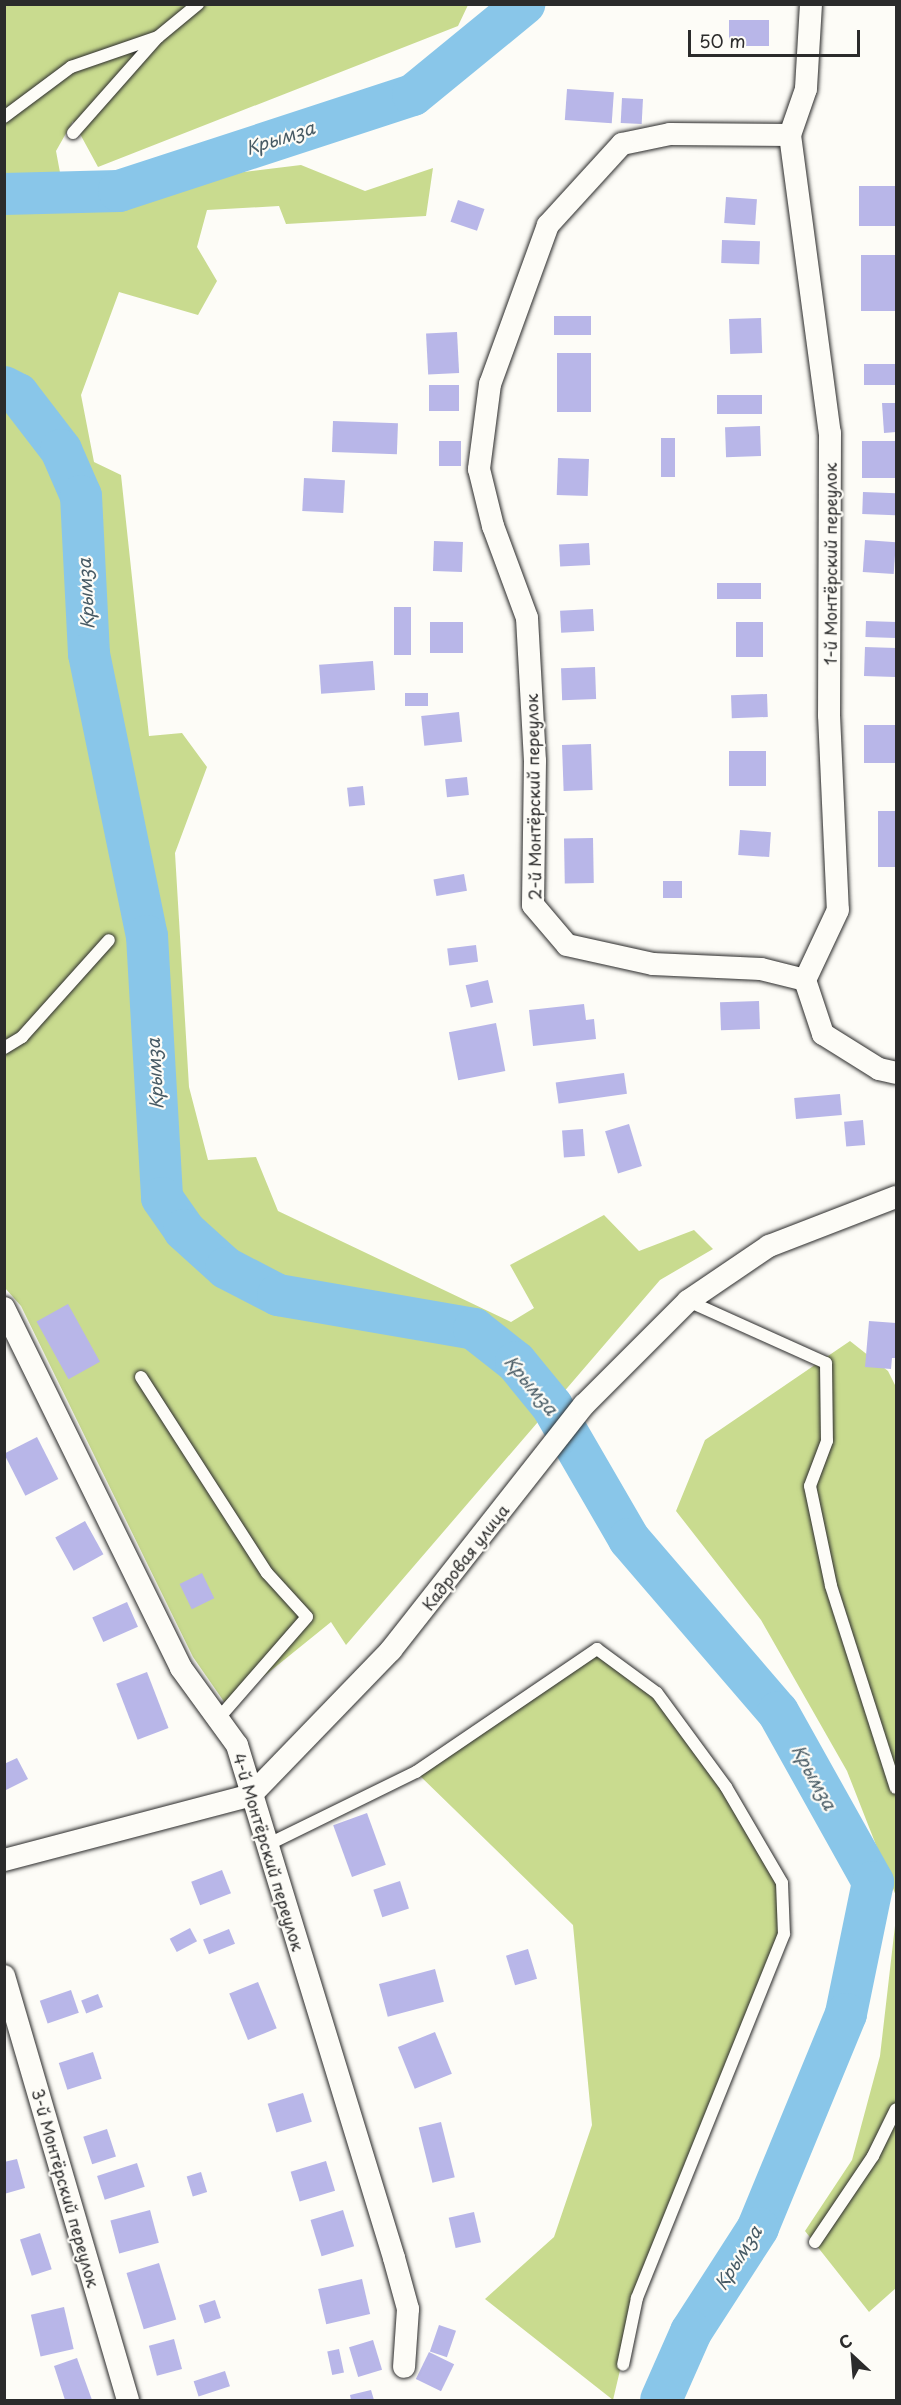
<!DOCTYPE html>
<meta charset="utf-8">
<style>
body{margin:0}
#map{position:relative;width:901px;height:2405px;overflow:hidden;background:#fdfcf7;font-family:"Playpen Sans",sans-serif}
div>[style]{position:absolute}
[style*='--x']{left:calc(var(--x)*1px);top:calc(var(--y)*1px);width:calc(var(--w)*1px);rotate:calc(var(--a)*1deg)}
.green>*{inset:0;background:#c9db8f}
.river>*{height:42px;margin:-21px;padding:0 21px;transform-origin:21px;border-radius:21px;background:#89c6e9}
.building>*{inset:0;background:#b8b6e8;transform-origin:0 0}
.roads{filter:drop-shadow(0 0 2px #2b2b2b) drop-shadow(0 0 2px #2b2b2b)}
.service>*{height:12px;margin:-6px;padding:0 6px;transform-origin:6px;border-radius:6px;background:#fdfcf7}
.minor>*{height:22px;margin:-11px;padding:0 11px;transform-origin:11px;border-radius:11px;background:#fdfcf7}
span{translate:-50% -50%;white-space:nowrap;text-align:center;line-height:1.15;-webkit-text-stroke:4.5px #fdfcf7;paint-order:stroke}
.street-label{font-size:16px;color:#2b2b2b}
.water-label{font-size:18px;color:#475a64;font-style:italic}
.frame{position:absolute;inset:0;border:6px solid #2b2b2b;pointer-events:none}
.north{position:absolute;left:823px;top:2327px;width:60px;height:60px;-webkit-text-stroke:4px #fdfcf7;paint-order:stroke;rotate:334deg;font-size:16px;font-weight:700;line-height:24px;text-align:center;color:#2b2b2b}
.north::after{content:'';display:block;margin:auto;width:21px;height:27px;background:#2b2b2b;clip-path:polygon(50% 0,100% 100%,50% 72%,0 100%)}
.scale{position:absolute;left:688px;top:30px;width:172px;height:27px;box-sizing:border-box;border:3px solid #2b2b2b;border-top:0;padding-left:8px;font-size:18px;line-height:21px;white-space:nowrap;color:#2b2b2b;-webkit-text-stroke:4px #fdfcf7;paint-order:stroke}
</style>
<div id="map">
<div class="green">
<i style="clip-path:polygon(4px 5px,468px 5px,458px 26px,98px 167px,73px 121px,56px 151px,64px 194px,301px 165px,365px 191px,433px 168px,426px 216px,286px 224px,279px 206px,207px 210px,197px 247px,217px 281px,198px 315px,119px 292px,81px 395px,94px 462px,121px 475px,149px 736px,182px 733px,207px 767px,175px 853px,189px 1087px,208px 1160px,256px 1157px,278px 1211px,511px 1322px,534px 1308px,510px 1265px,604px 1215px,639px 1251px,694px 1230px,713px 1249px,660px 1280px,346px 1645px,331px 1622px,227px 1706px,193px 1657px,21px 1306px,5px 1288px)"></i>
<i style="clip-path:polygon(850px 1341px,888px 1371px,896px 1387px,896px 1896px,847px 1771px,761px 1620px,676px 1511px,705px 1440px)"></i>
<i style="clip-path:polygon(597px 1649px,657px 1693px,782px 1883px,784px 1934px,637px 2298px,613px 2400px,485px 2299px,554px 2237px,592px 2125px,573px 1925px,416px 1772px)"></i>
<i style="clip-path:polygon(896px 1917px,896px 2288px,869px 2312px,805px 2231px,852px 2160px,880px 2056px)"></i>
</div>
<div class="river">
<i style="--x:4;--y:194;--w:115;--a:-1.5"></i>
<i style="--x:119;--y:191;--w:309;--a:-18.1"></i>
<i style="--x:413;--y:95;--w:144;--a:-39.3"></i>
<i style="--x:4;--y:387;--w:16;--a:27"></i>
<i style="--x:18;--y:394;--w:71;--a:52.5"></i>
<i style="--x:61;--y:450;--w:50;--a:66.5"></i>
<i style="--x:81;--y:496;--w:158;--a:87.1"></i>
<i style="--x:89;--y:654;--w:288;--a:78.4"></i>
<i style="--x:147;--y:936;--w:262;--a:86.7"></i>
<i style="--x:162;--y:1198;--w:39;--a:55"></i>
<i style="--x:184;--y:1230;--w:57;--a:42.1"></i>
<i style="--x:226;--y:1268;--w:59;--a:27.4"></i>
<i style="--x:278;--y:1295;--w:199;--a:9.8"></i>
<i style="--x:474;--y:1329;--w:53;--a:38.2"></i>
<i style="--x:516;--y:1362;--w:57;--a:50.7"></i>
<i style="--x:552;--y:1406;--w:154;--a:59.9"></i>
<i style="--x:629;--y:1539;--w:228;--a:49.3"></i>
<i style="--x:778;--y:1712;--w:195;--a:60.8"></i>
<i style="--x:873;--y:1882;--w:135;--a:101.6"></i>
<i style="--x:846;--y:2014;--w:231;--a:112.4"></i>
<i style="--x:758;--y:2228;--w:124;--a:122.8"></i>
<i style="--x:691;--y:2332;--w:74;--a:113.8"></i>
</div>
<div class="building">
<i style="left:729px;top:20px;width:40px;height:26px"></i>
<i style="left:567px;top:89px;width:47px;height:31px;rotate:4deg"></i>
<i style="left:622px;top:98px;width:21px;height:25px;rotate:3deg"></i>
<i style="left:859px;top:186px;width:37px;height:40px"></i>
<i style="left:726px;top:197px;width:31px;height:26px;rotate:4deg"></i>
<i style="left:458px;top:200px;width:28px;height:23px;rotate:19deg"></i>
<i style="left:722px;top:240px;width:38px;height:23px;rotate:2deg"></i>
<i style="left:861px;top:255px;width:35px;height:56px"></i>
<i style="left:554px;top:316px;width:37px;height:19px"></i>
<i style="left:761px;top:318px;width:35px;height:32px;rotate:88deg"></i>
<i style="left:457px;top:332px;width:41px;height:31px;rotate:87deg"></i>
<i style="left:557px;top:353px;width:34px;height:59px"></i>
<i style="left:864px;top:364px;width:32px;height:21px"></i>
<i style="left:429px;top:385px;width:30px;height:26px"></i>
<i style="left:762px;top:395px;width:19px;height:45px;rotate:90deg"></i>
<i style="clip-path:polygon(882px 403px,896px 403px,896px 432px,884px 433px)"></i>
<i style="left:333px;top:421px;width:65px;height:31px;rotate:2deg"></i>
<i style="left:760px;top:426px;width:30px;height:35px;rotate:88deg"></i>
<i style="left:661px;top:438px;width:14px;height:39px"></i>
<i style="left:439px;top:441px;width:22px;height:25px"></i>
<i style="left:862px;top:441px;width:34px;height:37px"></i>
<i style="left:558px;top:458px;width:31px;height:37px;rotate:2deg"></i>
<i style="left:304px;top:478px;width:41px;height:33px;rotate:3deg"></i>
<i style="left:863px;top:492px;width:33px;height:22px;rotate:2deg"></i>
<i style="left:865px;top:540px;width:31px;height:32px;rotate:4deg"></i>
<i style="left:434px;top:541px;width:29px;height:30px;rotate:2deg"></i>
<i style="left:589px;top:543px;width:22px;height:30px;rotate:87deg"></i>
<i style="left:761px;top:583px;width:16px;height:44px;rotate:90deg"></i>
<i style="left:394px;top:607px;width:17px;height:48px"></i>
<i style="left:593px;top:609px;width:22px;height:33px;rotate:87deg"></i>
<i style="left:866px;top:621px;width:30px;height:16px;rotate:2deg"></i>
<i style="left:463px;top:622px;width:31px;height:33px;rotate:90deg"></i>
<i style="left:763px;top:622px;width:35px;height:27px;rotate:90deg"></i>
<i style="left:865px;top:647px;width:31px;height:29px;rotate:2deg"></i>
<i style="left:373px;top:661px;width:29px;height:54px;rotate:86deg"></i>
<i style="left:595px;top:667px;width:32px;height:34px;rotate:88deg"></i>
<i style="left:428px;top:693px;width:13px;height:23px;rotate:90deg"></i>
<i style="left:767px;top:694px;width:23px;height:36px;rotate:88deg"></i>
<i style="left:459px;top:712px;width:30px;height:38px;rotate:84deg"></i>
<i style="left:896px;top:725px;width:38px;height:32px;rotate:90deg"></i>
<i style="left:591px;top:744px;width:46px;height:29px;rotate:88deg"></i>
<i style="left:766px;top:751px;width:35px;height:37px;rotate:90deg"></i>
<i style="left:467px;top:777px;width:18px;height:22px;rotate:84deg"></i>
<i style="left:363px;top:786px;width:19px;height:16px;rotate:84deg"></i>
<i style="left:878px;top:811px;width:18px;height:56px"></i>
<i style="left:740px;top:830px;width:31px;height:25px;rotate:4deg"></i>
<i style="left:593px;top:838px;width:45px;height:29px;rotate:89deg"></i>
<i style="left:464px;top:874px;width:17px;height:31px;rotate:80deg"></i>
<i style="left:663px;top:881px;width:19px;height:17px"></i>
<i style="left:476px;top:945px;width:17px;height:29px;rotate:83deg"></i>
<i style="left:488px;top:980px;width:23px;height:23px;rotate:77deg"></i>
<i style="left:759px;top:1001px;width:28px;height:39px;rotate:88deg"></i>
<i style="clip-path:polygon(584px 1004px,586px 1020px,594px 1019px,596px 1039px,533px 1046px,529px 1010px)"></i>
<i style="left:496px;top:1023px;width:49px;height:48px;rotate:79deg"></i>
<i style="left:624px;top:1073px;width:21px;height:69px;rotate:82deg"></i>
<i style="left:840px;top:1094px;width:21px;height:46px;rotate:85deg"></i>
<i style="left:863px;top:1120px;width:25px;height:19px;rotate:85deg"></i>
<i style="left:629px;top:1124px;width:44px;height:25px;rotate:73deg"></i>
<i style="left:583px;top:1129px;width:27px;height:21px;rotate:86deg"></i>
<i style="left:68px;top:1304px;width:66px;height:36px;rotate:61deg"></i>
<i style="clip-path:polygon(869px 1321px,896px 1323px,896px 1358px,892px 1358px,891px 1369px,865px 1367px)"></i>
<i style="left:37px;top:1437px;width:47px;height:37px;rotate:63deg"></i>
<i style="left:85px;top:1521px;width:38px;height:34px;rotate:61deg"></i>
<i style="left:202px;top:1573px;width:28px;height:25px;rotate:64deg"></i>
<i style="left:127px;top:1602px;width:27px;height:38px;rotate:66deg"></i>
<i style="left:147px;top:1672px;width:60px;height:33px;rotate:69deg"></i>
<i style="clip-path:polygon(17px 1758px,28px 1779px,6px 1790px,4px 1764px)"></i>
<i style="left:367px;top:1813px;width:55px;height:36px;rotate:70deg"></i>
<i style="left:222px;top:1870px;width:25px;height:33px;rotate:69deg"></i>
<i style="left:400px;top:1881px;width:29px;height:28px;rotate:72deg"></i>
<i style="left:190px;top:1928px;width:15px;height:23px;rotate:62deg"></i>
<i style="left:229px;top:1929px;width:16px;height:28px;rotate:68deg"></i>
<i style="left:528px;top:1949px;width:31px;height:23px;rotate:73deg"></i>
<i style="left:435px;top:1969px;width:34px;height:58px;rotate:75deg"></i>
<i style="left:258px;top:1982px;width:50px;height:31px;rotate:68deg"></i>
<i style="left:71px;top:1990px;width:24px;height:33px;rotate:71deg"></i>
<i style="left:98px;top:1994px;width:14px;height:18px;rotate:69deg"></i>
<i style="left:435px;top:2032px;width:45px;height:40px;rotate:68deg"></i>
<i style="left:93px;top:2052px;width:28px;height:36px;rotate:72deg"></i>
<i style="left:303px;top:2093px;width:30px;height:37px;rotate:73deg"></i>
<i style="left:441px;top:2122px;width:57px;height:23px;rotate:76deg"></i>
<i style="left:107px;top:2129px;width:29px;height:25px;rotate:72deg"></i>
<i style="clip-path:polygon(17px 2159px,25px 2188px,4px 2194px,4px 2162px)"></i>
<i style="left:326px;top:2161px;width:31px;height:37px;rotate:73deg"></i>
<i style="left:137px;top:2163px;width:25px;height:42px;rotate:72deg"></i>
<i style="left:201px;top:2172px;width:21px;height:15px;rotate:73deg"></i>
<i style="left:150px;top:2210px;width:34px;height:41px;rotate:75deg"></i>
<i style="left:343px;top:2210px;width:38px;height:34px;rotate:73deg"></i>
<i style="left:474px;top:2212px;width:31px;height:26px;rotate:77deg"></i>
<i style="left:40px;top:2233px;width:38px;height:21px;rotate:72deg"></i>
<i style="left:159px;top:2263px;width:59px;height:34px;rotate:73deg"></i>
<i style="left:362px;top:2279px;width:36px;height:45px;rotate:77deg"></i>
<i style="left:215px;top:2300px;width:19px;height:17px;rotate:72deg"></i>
<i style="left:64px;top:2307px;width:43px;height:34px;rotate:77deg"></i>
<i style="left:439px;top:2325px;width:18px;height:28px;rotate:19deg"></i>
<i style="left:174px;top:2339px;width:31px;height:26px;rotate:75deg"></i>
<i style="left:373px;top:2340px;width:31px;height:25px;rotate:73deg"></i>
<i style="left:339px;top:2349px;width:24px;height:12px;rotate:78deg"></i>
<i style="left:429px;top:2352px;width:28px;height:30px;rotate:26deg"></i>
<i style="clip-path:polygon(77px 2358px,92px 2400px,65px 2400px,54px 2366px)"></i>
<i style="left:225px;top:2371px;width:16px;height:33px;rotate:72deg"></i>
<i style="clip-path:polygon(371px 2390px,374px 2400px,351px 2400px,350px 2395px)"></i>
</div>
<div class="roads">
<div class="service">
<i style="--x:4;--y:117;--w:84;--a:-36.7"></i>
<i style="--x:71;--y:67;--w:92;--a:-19"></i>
<i style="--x:158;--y:37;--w:52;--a:-39.5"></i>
<i style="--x:73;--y:133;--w:127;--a:-48.5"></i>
<i style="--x:4;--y:1048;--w:21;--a:-31"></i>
<i style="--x:22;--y:1037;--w:130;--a:-48.1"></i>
<i style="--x:688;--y:1301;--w:151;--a:24.2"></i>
<i style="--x:826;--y:1363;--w:78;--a:89.3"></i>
<i style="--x:827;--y:1441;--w:48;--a:110.7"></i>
<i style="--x:810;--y:1486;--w:102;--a:78.1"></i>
<i style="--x:831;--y:1586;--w:212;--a:72.2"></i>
<i style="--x:141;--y:1377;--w:233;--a:57.3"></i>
<i style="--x:267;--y:1573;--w:59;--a:47.7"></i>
<i style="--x:307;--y:1617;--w:135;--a:131.1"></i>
<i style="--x:267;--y:1845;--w:166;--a:-26.1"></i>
<i style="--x:416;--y:1772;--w:219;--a:-34.2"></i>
<i style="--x:597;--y:1649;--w:74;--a:36.3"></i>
<i style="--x:657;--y:1693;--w:117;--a:53.7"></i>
<i style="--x:726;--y:1787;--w:111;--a:59.7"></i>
<i style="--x:782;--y:1883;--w:51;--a:87.8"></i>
<i style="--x:784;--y:1934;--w:393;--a:112"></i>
<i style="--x:637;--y:2298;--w:68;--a:101.8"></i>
<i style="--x:815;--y:2242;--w:104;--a:-56"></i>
<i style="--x:873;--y:2156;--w:52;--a:-63.9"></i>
</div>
<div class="minor">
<i style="--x:811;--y:4;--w:85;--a:93.4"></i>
<i style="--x:806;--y:89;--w:49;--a:109.2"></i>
<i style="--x:790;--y:135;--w:301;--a:82.4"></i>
<i style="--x:830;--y:433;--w:282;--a:90.2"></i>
<i style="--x:829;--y:715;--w:195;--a:87.4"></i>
<i style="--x:838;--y:910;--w:77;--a:115.2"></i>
<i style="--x:805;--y:980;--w:57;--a:71.6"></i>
<i style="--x:823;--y:1034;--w:66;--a:32"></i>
<i style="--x:879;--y:1069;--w:17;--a:13"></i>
<i style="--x:790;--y:135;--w:120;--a:-179.5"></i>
<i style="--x:670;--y:134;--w:49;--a:168.2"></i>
<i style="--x:622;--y:144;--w:110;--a:132.4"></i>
<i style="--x:548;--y:225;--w:169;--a:110"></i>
<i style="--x:490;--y:384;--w:86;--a:97.4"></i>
<i style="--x:479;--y:469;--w:59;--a:76.2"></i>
<i style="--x:493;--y:526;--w:98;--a:69.7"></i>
<i style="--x:527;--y:618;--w:143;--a:86.8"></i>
<i style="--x:535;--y:761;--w:144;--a:90.8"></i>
<i style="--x:533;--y:905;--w:52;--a:49.6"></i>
<i style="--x:567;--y:945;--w:88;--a:12.5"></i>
<i style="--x:653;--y:964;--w:108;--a:2.7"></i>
<i style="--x:761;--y:969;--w:45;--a:14"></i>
<i style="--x:4;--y:1308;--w:401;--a:63.8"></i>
<i style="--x:181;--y:1668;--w:95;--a:54"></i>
<i style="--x:237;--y:1745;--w:536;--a:72.98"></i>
<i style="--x:394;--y:2258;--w:53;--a:74.6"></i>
<i style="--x:408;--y:2309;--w:58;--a:93.9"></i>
<i style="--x:4;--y:1860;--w:255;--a:-14.7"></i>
<i style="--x:251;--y:1795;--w:202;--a:-46"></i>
<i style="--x:391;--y:1650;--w:312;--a:-51.8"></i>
<i style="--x:584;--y:1405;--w:147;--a:-45"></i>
<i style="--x:688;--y:1301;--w:98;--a:-34.2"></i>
<i style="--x:769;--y:1246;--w:136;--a:-21.1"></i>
<i style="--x:4;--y:1976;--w:442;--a:73.7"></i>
</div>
</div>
<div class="street-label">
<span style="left:830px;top:564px;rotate:-90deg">1-й Монтёрский переулок</span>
<span style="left:533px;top:797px;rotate:-91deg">2-й Монтёрский переулок</span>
<span style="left:465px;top:1557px;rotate:-52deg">Кадровая улица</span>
<span style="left:269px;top:1852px;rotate:73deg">4-й Монтёрский переулок</span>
<span style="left:66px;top:2188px;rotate:74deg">3-й Монтёрский переулок</span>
</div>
<div class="water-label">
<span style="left:280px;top:138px;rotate:-18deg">Крымза</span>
<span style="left:86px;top:594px;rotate:-93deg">Крымза</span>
<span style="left:155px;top:1074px;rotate:-93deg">Крымза</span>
<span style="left:531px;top:1385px;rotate:50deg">Крымза</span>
<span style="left:814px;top:1777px;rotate:61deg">Крымза</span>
<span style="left:738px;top:2258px;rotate:-58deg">Крымза</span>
</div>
<div class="frame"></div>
<div class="north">С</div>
<div class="scale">50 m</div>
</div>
